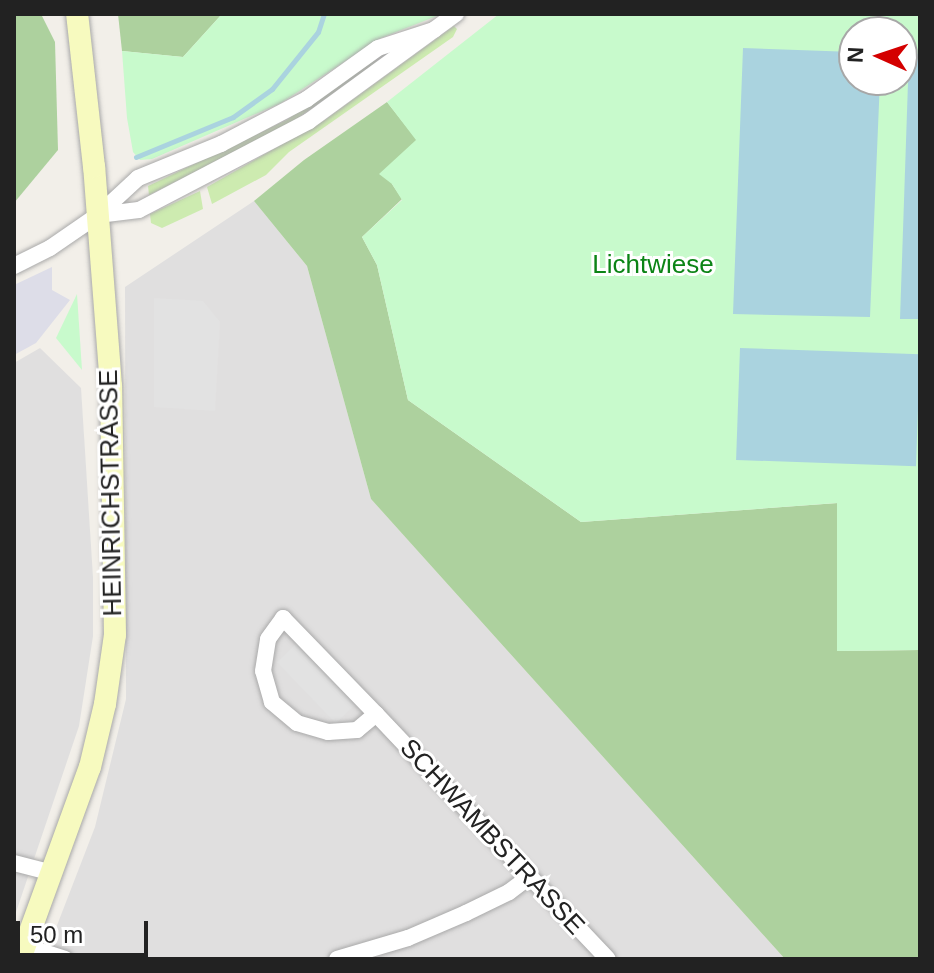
<!DOCTYPE html>
<style>
body{margin:0}
#map{position:relative;width:934px;height:973px;overflow:hidden;background:#f2efe9;font-family:Helvetica,sans-serif}
div>[style]{position:absolute}
[style*='--x']{left:calc(var(--x)*1px);top:calc(var(--y)*1px);width:calc(var(--w)*1px);rotate:calc(var(--a)*1deg)}
.residential>*{inset:0;background:#e0dfdf}
.grass>*{inset:0;background:#cdebb0}
.forest>*{inset:0;background:#add19e}
.park>*{inset:0;background:#c8facc}
.parking>*{inset:0;background:#e2e2e2;transform-origin:0 0}
.plaza>*{inset:0;background:#dddde8}
.water>*{inset:0;background:#aad3df;transform-origin:0 0}
.stream>*{height:5px;margin:-2.5px;padding:0 2.5px;transform-origin:2.5px;border-radius:2.5px;background:#aad3df}
.roads{filter:drop-shadow(0 0 2px #a9a9a9) drop-shadow(0 0 2px #a9a9a9)}
.street>*{height:16px;margin:-8px;padding:0 8px;transform-origin:8px;border-radius:8px;background:#fff}
.secondary>*{height:22px;margin:-11px;padding:0 11px;transform-origin:11px;border-radius:11px;background:#f7fabf}
span{translate:-50% -50%;white-space:nowrap;text-align:center;line-height:1.15;-webkit-text-stroke:6px #fff;paint-order:stroke}
.park-label{font-size:26px;color:#0c8416}
.street-label{font-size:26px;color:#222}
.frame{position:absolute;inset:0;border:16px solid #222;pointer-events:none}
.north{position:absolute;left:838px;top:16px;width:80px;height:80px;box-sizing:border-box;background:#fff;border:2px solid #a7a7a7;border-radius:50%;rotate:273deg;font-size:22px;font-weight:700;line-height:32px;text-align:center;color:#222}
.north::after{content:'';display:block;margin:auto;width:28px;height:36px;background:#d40000;clip-path:polygon(50% 0,100% 100%,50% 72%,0 100%)}
.scale{position:absolute;left:16px;top:921px;width:132px;height:36px;box-sizing:border-box;border:4px solid #222;border-top:0;padding-left:10px;font-size:24px;line-height:28px;white-space:nowrap;color:#222;-webkit-text-stroke:6px #fff;paint-order:stroke}
</style>
<div id="map">
<div class="residential">
<i style="clip-path:polygon(254px 201px,307px 266px,371px 499px,785px 959px,44px 959px,95px 827px,126px 699px,125px 287px)"></i>
<i style="clip-path:polygon(40px 348px,81px 388px,93px 578px,93px 636px,79px 726px,14px 918px,14px 363px)"></i>
</div>
<div class="grass">
<i style="clip-path:polygon(454px 26px,457px 29px,453px 37px,289px 152px,266px 175px,212px 204px,207px 187px,325px 120px)"></i>
<i style="clip-path:polygon(374px 58px,377px 62px,289px 124px,149px 195px,148px 186px,287px 120px)"></i>
<i style="clip-path:polygon(200px 191px,203px 209px,162px 228px,151px 223px,150px 214px)"></i>
</div>
<div class="forest">
<i style="clip-path:polygon(14px 14px,41px 14px,55px 42px,58px 150px,14px 203px)"></i>
<i style="clip-path:polygon(118px 14px,222px 14px,183px 57px,122px 51px)"></i>
<i style="clip-path:polygon(387px 102px,417px 140px,392px 184px,402px 199px,362px 237px,377px 265px,408px 400px,581px 522px,838px 503px,837px 651px,920px 650px,920px 959px,785px 959px,371px 499px,307px 266px,254px 201px,304px 160px)"></i>
</div>
<div class="park">
<i style="clip-path:polygon(222px 14px,442px 14px,381px 38px,281px 103px,152px 159px,140px 160px,133px 152px,127px 118px,122px 51px,183px 57px)"></i>
<i style="clip-path:polygon(evenodd,499px 14px,920px 14px,920px 650px,837px 651px,837px 503px,581px 522px,408px 400px,377px 265px,362px 237px,402px 200px,392px 184px,379px 174px,416px 140px,387px 102px,499px 14px,854px 32px,902px 32px,902px 80px,854px 80px,854px 32px)"></i>
<i style="clip-path:polygon(77px 294px,82px 370px,56px 338px)"></i>
</div>
<div class="parking">
<i style="clip-path:polygon(154px 298px,203px 301px,220px 322px,215px 411px,154px 407px)"></i>
<i style="left:302px;top:638px;width:85px;height:35px;rotate:46deg"></i>
</div>
<div class="plaza">
<i style="clip-path:polygon(52px 267px,52px 290px,70px 300px,36px 343px,14px 355px,14px 285px)"></i>
</div>
<div class="water">
<i style="clip-path:polygon(743px 48px,854px 52px,854px 80px,880px 80px,870px 317px,733px 314px)"></i>
<i style="clip-path:polygon(909px 53px,920px 54px,920px 319px,900px 319px)"></i>
<i style="left:740px;top:348px;width:180px;height:112px;rotate:2deg"></i>
</div>
<div class="stream">
<i style="--x:136;--y:157;--w:105;--a:-22.4"></i>
<i style="--x:233;--y:117;--w:48;--a:-35.7"></i>
<i style="--x:272;--y:89;--w:73;--a:-51.1"></i>
<i style="--x:318;--y:32;--w:19;--a:-72"></i>
</div>
<div class="roads">
<div class="street">
<i style="--x:98;--y:215;--w:41;--a:-7"></i>
<i style="--x:139;--y:210;--w:192;--a:-27.6"></i>
<i style="--x:309;--y:121;--w:182;--a:-36.1"></i>
<i style="--x:14;--y:266;--w:40;--a:-26.6"></i>
<i style="--x:50;--y:248;--w:58;--a:-34.5"></i>
<i style="--x:98;--y:215;--w:54;--a:-42.8"></i>
<i style="--x:138;--y:178;--w:90;--a:-22.3"></i>
<i style="--x:221;--y:144;--w:97;--a:-27.6"></i>
<i style="--x:307;--y:99;--w:87;--a:-35.7"></i>
<i style="--x:378;--y:48;--w:59;--a:-17.8"></i>
<i style="--x:283;--y:618;--w:134;--a:45.9"></i>
<i style="--x:376;--y:714;--w:25;--a:140"></i>
<i style="--x:357;--y:730;--w:29;--a:176"></i>
<i style="--x:328;--y:732;--w:32;--a:-164"></i>
<i style="--x:297;--y:723;--w:33;--a:-140"></i>
<i style="--x:272;--y:702;--w:32;--a:-106"></i>
<i style="--x:263;--y:671;--w:32;--a:-81"></i>
<i style="--x:268;--y:639;--w:26;--a:-54"></i>
<i style="--x:376;--y:714;--w:337;--a:46.6"></i>
<i style="--x:14;--y:863;--w:40;--a:14.4"></i>
<i style="--x:25;--y:946;--w:42;--a:18"></i>
<i style="--x:337;--y:959;--w:74;--a:-16.5"></i>
<i style="--x:408;--y:938;--w:63;--a:-23.3"></i>
<i style="--x:466;--y:913;--w:48;--a:-26"></i>
<i style="--x:509;--y:892;--w:26;--a:-37"></i>
</div>
<div class="secondary">
<i style="--x:20;--y:959;--w:204;--a:-70"></i>
<i style="--x:90;--y:767;--w:65;--a:-76.6"></i>
<i style="--x:105;--y:704;--w:70;--a:-81.8"></i>
<i style="--x:115;--y:635;--w:249;--a:-90.9"></i>
<i style="--x:111;--y:386;--w:220;--a:-94.4"></i>
<i style="--x:94;--y:167;--w:154;--a:-96.3"></i>
</div>
</div>
<div class="park-label">
<span style="left:653px;top:265px">Lichtwiese</span>
</div>
<div class="street-label">
<span style="left:111px;top:493px;rotate:-91deg">HEINRICHSTRASSE</span>
<span style="left:492px;top:837px;rotate:47deg">SCHWAMBSTRASSE</span>
</div>
<div class="frame"></div>
<div class="north">N</div>
<div class="scale">50 m</div>
</div>
